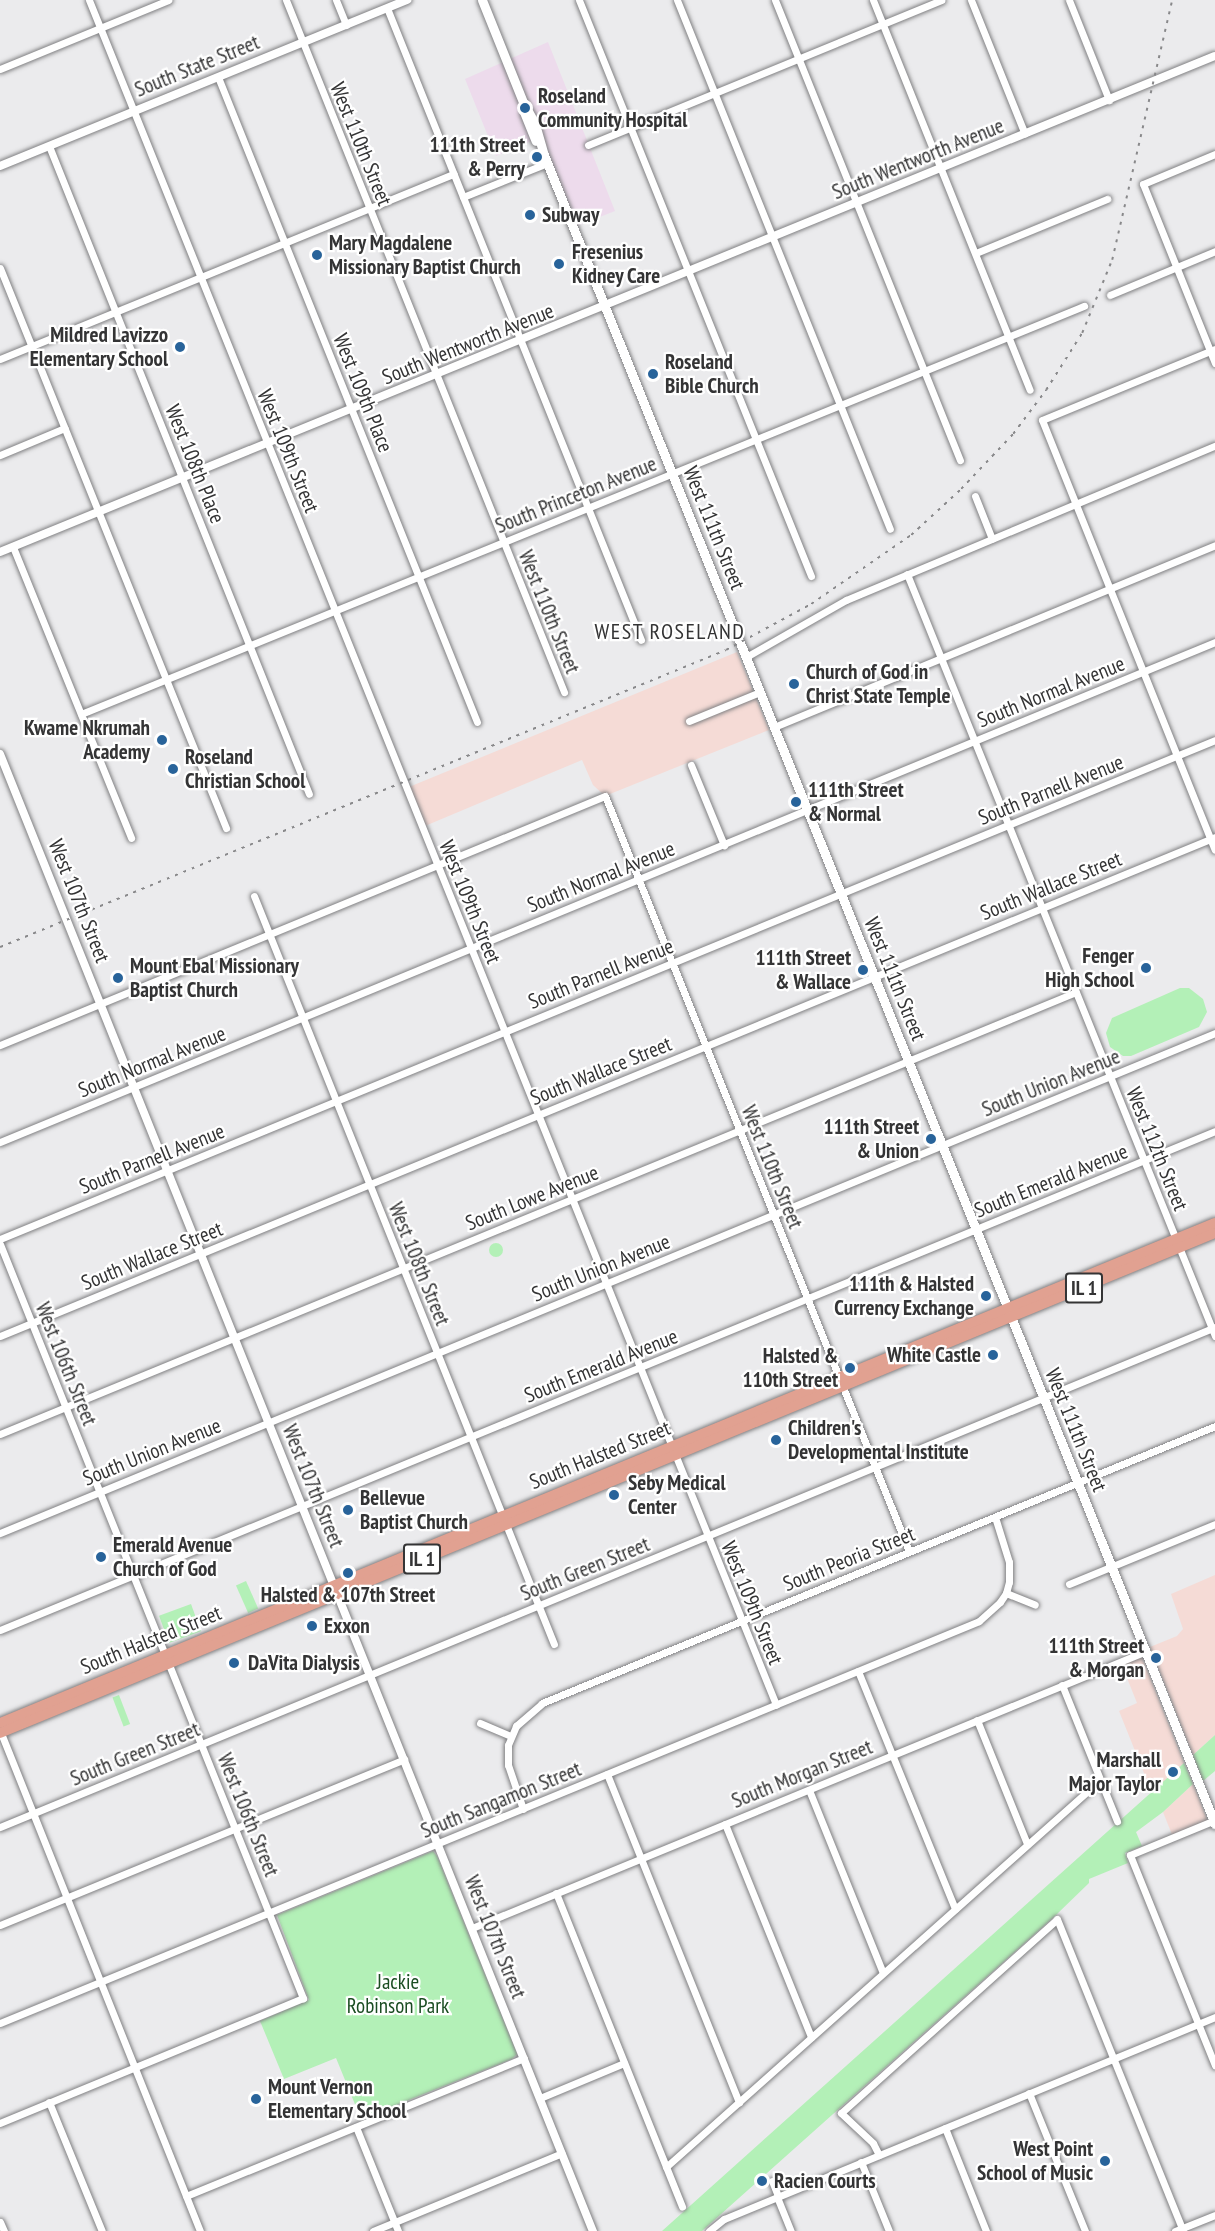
<!DOCTYPE html>
<style>
body{margin:0}
#map{position:relative;width:1215px;height:2231px;overflow:hidden;background:#ebebed;font-family:"PT Sans Narrow",sans-serif}
div>[style]{position:absolute}
[style*='--x']{left:calc(var(--x)*1px);top:calc(var(--y)*1px);width:calc(var(--w)*1px);rotate:calc(var(--a)*1deg)}
.industrial>*{inset:0;background:#f5dbd6}
.medical>*{inset:0;background:#eddbec}
.green>*{inset:0;background:#b3f0b7;transform-origin:0 0}
.round{border-radius:50%}
.roads{filter:drop-shadow(0 0 2px #808082) drop-shadow(0 0 2px #808082)}
.minor>*{height:7px;margin:-3.5px;padding:0 3.5px;transform-origin:3.5px;border-radius:3.5px;background:#fff}
.tertiary>*{height:8px;margin:-4px;padding:0 4px;transform-origin:4px;border-radius:4px;background:#fff}
.secondary>*{height:9px;margin:-4.5px;padding:0 4.5px;transform-origin:4.5px;border-radius:4.5px;background:#fff}
.primary>*{height:10px;margin:-5px;padding:0 5px;transform-origin:5px;border-radius:5px;background:#e1a191}
.rail>*{height:1.5px;margin-top:-0.75px;transform-origin:0;background:repeating-linear-gradient(90deg,#88888a 0 3px,transparent 0 9px)}
.dots>*{width:16px;height:16px;translate:-50% -50%;box-sizing:border-box;border:3px solid #fff;border-radius:50%}
span{translate:-50% -50%;white-space:nowrap;text-align:center;line-height:1.15;-webkit-text-stroke:4.5px #fff;paint-order:stroke}
.shield-label span{padding:2px 4px;background:#fff;border:2px solid;border-radius:4px;-webkit-text-stroke-width:0}
.shield-label{font-size:20px;color:#343435;font-weight:700}
.street-label{font-size:21px;color:#343435}
.poi-label{font-size:21px;color:#343435;font-weight:700}
.left{translate:0 -50%;text-align:left}
.right{translate:-100% -50%;text-align:right}
.park-label{font-size:21px;color:#1b4d22}
.neighbourhood-label{font-size:22px;color:#343435;letter-spacing:1.5px}
</style>
<div id="map">
<div class="industrial">
<i style="clip-path:polygon(737px 652px,769px 730px,605px 796px,593px 785px,582px 760px,425px 826px,409px 787px)"></i>
<i style="clip-path:polygon(1215px 1575px,1215px 1735px,1193px 1755px,1150px 1647px,1177px 1636px,1183px 1629px,1171px 1594px)"></i>
<i style="clip-path:polygon(1141px 1655px,1184px 1763px,1152px 1793px,1119px 1711px,1137px 1703px,1121px 1663px)"></i>
<i style="clip-path:polygon(1193px 1784px,1208px 1822px,1173px 1837px,1163px 1812px)"></i>
</div>
<div class="medical">
<i style="clip-path:polygon(548px 42px,615px 211px,577px 226px,541px 137px,496px 156px,465px 79px)"></i>
</div>
<div class="green">
<i style="clip-path:polygon(1180px 988px,1189px 988px,1203px 999px,1207px 1012px,1199px 1027px,1131px 1056px,1123px 1056px,1110px 1047px,1106px 1033px,1112px 1018px)"></i>
<i class="round" style="left:489px;top:1243px;width:14px;height:14px"></i>
<i style="left:246px;top:1581px;width:30px;height:11px;rotate:66deg"></i>
<i style="left:191px;top:1604px;width:29px;height:34px;rotate:70deg"></i>
<i style="left:119px;top:1695px;width:31px;height:7px;rotate:69deg"></i>
<i style="clip-path:polygon(1215px 1735px,1215px 1771px,1203px 1781px,1193px 1755px)"></i>
<i style="clip-path:polygon(1184px 1763px,1193px 1784px,1163px 1812px,1136px 1832px,1142px 1846px,1125px 1853px,1128px 1863px,1089px 1879px,1089px 1883px,1056px 1915px,702px 2231px,662px 2231px)"></i>
<i style="clip-path:polygon(433px 1851px,437px 1856px,517px 2054px,512px 2059px,361px 2119px,336px 2058px,284px 2079px,260px 2021px,309px 2000px,277px 1915px)"></i>
</div>
<div class="roads">
<div class="minor">
<i style="--x:89;--y:0;--w:1838;--a:68.05"></i>
<i style="--x:286;--y:0;--w:746;--a:68.11"></i>
<i style="--x:336;--y:0;--w:27;--a:68"></i>
<i style="--x:579;--y:0;--w:621;--a:68.06"></i>
<i style="--x:677;--y:0;--w:570;--a:68.07"></i>
<i style="--x:775;--y:0;--w:496;--a:68.1"></i>
<i style="--x:873;--y:0;--w:420;--a:68.1"></i>
<i style="--x:971;--y:0;--w:144;--a:68.1"></i>
<i style="--x:1069;--y:0;--w:108;--a:68.2"></i>
<i style="--x:387;--y:8;--w:681;--a:68.1"></i>
<i style="--x:0;--y:69;--w:182;--a:-22.3"></i>
<i style="--x:218;--y:77;--w:695;--a:68.12"></i>
<i style="--x:588;--y:145;--w:382;--a:-22.3"></i>
<i style="--x:49;--y:146;--w:698;--a:68.14"></i>
<i style="--x:1215;--y:154;--w:78;--a:157.4"></i>
<i style="--x:1143;--y:184;--w:193;--a:68.1"></i>
<i style="--x:463;--y:197;--w:91;--a:-22"></i>
<i style="--x:976;--y:253;--w:142;--a:-22.4"></i>
<i style="--x:0;--y:268;--w:604;--a:68.02"></i>
<i style="--x:1110;--y:295;--w:114;--a:-22.7"></i>
<i style="--x:1215;--y:349;--w:187;--a:157.7"></i>
<i style="--x:1042;--y:420;--w:463;--a:68.1"></i>
<i style="--x:0;--y:359;--w:490;--a:-22.2"></i>
<i style="--x:0;--y:455;--w:70;--a:-22.6"></i>
<i style="--x:975;--y:496;--w:46;--a:68.4"></i>
<i style="--x:13;--y:547;--w:314;--a:67.9"></i>
<i style="--x:907;--y:574;--w:822;--a:67.99"></i>
<i style="--x:746;--y:657;--w:115;--a:-29.7"></i>
<i style="--x:846;--y:600;--w:400;--a:-22.7"></i>
<i style="--x:81;--y:714;--w:1083;--a:-22.14"></i>
<i style="--x:689;--y:721;--w:77;--a:-22.2"></i>
<i style="--x:774;--y:727;--w:477;--a:-22.4"></i>
<i style="--x:691;--y:765;--w:87;--a:67.6"></i>
<i style="--x:254;--y:896;--w:806;--a:68.15"></i>
<i style="--x:0;--y:1045;--w:654;--a:-22.37"></i>
<i style="--x:605;--y:796;--w:814;--a:68.07"></i>
<i style="--x:0;--y:1142;--w:1314;--a:-22.37"></i>
<i style="--x:0;--y:1239;--w:1313;--a:-22.33"></i>
<i style="--x:0;--y:1244;--w:813;--a:68.11"></i>
<i style="--x:303;--y:1998;--w:328;--a:157.6"></i>
<i style="--x:0;--y:1336;--w:1313;--a:-22.33"></i>
<i style="--x:0;--y:1434;--w:1163;--a:-22.33"></i>
<i style="--x:0;--y:1533;--w:1314;--a:-22.37"></i>
<i style="--x:1069;--y:1584;--w:158;--a:-22.3"></i>
<i style="--x:1006;--y:1593;--w:31;--a:22"></i>
<i style="--x:0;--y:1630;--w:1313;--a:-22.33"></i>
<i style="--x:858;--y:1671;--w:257;--a:67.8"></i>
<i style="--x:1062;--y:1685;--w:147;--a:68"></i>
<i style="--x:977;--y:1720;--w:134;--a:68"></i>
<i style="--x:480;--y:1723;--w:33;--a:23"></i>
<i style="--x:1;--y:1733;--w:536;--a:68.22"></i>
<i style="--x:607;--y:1774;--w:354;--a:68.1"></i>
<i style="--x:809;--y:1790;--w:197;--a:68"></i>
<i style="--x:523;--y:1809;--w:46;--a:-108.8"></i>
<i style="--x:508;--y:1765;--w:20;--a:-90"></i>
<i style="--x:508;--y:1745;--w:21;--a:-67"></i>
<i style="--x:516;--y:1726;--w:35;--a:-41"></i>
<i style="--x:542;--y:1703;--w:728;--a:-22.37"></i>
<i style="--x:1215;--y:1820;--w:92;--a:157.6"></i>
<i style="--x:1130;--y:1855;--w:227;--a:68"></i>
<i style="--x:725;--y:1824;--w:230;--a:68"></i>
<i style="--x:0;--y:1827;--w:1314;--a:-22.37"></i>
<i style="--x:556;--y:1893;--w:338;--a:68.1"></i>
<i style="--x:0;--y:1925;--w:437;--a:-22.3"></i>
<i style="--x:472;--y:1928;--w:729;--a:-22.34"></i>
<i style="--x:0;--y:2023;--w:1058;--a:-22.32"></i>
<i style="--x:979;--y:1621;--w:28;--a:-42"></i>
<i style="--x:1000;--y:1602;--w:11;--a:-56"></i>
<i style="--x:1006;--y:1593;--w:11;--a:-75"></i>
<i style="--x:1009;--y:1582;--w:20;--a:-90"></i>
<i style="--x:1009;--y:1562;--w:47;--a:-107.3"></i>
<i style="--x:1029;--y:2093;--w:149;--a:67.9"></i>
<i style="--x:540;--y:2098;--w:91;--a:-22.6"></i>
<i style="--x:49;--y:2102;--w:139;--a:67.7"></i>
<i style="--x:356;--y:2127;--w:112;--a:68"></i>
<i style="--x:945;--y:2128;--w:111;--a:68.3"></i>
<i style="--x:879;--y:2155;--w:13;--a:-117"></i>
<i style="--x:873;--y:2143;--w:44;--a:-136.8"></i>
<i style="--x:841;--y:2113;--w:290;--a:-41.9"></i>
<i style="--x:1057;--y:1919;--w:336;--a:68"></i>
<i style="--x:861;--y:2162;--w:74;--a:67.9"></i>
<i style="--x:666;--y:2167;--w:581;--a:-41.72"></i>
<i style="--x:772;--y:2181;--w:16;--a:68"></i>
<i style="--x:186;--y:2196;--w:365;--a:-22.2"></i>
<i style="--x:777;--y:2197;--w:37;--a:68"></i>
<i style="--x:0;--y:2222;--w:10;--a:66"></i>
<i style="--x:373;--y:2231;--w:204;--a:-22.4"></i>
<i style="--x:709;--y:2231;--w:19;--a:-39"></i>
<i style="--x:724;--y:2219;--w:531;--a:-22.36"></i>
<i style="--x:1175;--y:2231;--w:43;--a:-21.8"></i>
</div>
<div class="tertiary">
<i style="--x:0;--y:166;--w:440;--a:-22.2"></i>
<i style="--x:0;--y:552;--w:1312;--a:-22.21"></i>
<i style="--x:0;--y:754;--w:1592;--a:68.13"></i>
</div>
<div class="secondary">
<i style="--x:482;--y:0;--w:110;--a:68.1"></i>
<i style="--x:523;--y:102;--w:25;--a:61"></i>
<i style="--x:535;--y:124;--w:32;--a:74"></i>
<i style="--x:544;--y:155;--w:1799;--a:68.1"></i>
<i style="--x:524;--y:112;--w:31;--a:68"></i>
</div>
<div class="primary">
<i style="--x:0;--y:1723;--w:1314;--a:-22.37"></i>
<i style="--x:0;--y:1733;--w:1314;--a:-22.37"></i>
</div>
</div>
<div class="rail">
<i style="--x:0;--y:947;--w:784;--a:-22.25"></i>
<i style="--x:726;--y:650;--w:97;--a:-28.4"></i>
<i style="--x:811;--y:604;--w:121;--a:-34.6"></i>
<i style="--x:911;--y:535;--w:68;--a:-42.6"></i>
<i style="--x:961;--y:489;--w:76;--a:-46.6"></i>
<i style="--x:1013;--y:434;--w:55;--a:-53.1"></i>
<i style="--x:1046;--y:390;--w:67;--a:-57.7"></i>
<i style="--x:1082;--y:333;--w:79;--a:-67.7"></i>
<i style="--x:1112;--y:260;--w:267;--a:-77"></i>
</div>
<div class="dots">
<i style="left:525px;top:108px;background:#28639a"></i>
<i style="left:537px;top:157px;background:#28639a"></i>
<i style="left:530px;top:215px;background:#28639a"></i>
<i style="left:317px;top:255px;background:#28639a"></i>
<i style="left:559px;top:264px;background:#28639a"></i>
<i style="left:180px;top:347px;background:#28639a"></i>
<i style="left:653px;top:374px;background:#28639a"></i>
<i style="left:794px;top:684px;background:#28639a"></i>
<i style="left:162px;top:740px;background:#28639a"></i>
<i style="left:173px;top:769px;background:#28639a"></i>
<i style="left:796px;top:802px;background:#28639a"></i>
<i style="left:1146px;top:968px;background:#28639a"></i>
<i style="left:863px;top:970px;background:#28639a"></i>
<i style="left:118px;top:978px;background:#28639a"></i>
<i style="left:931px;top:1139px;background:#28639a"></i>
<i style="left:986px;top:1296px;background:#28639a"></i>
<i style="left:993px;top:1355px;background:#28639a"></i>
<i style="left:850px;top:1368px;background:#28639a"></i>
<i style="left:776px;top:1440px;background:#28639a"></i>
<i style="left:614px;top:1495px;background:#28639a"></i>
<i style="left:348px;top:1510px;background:#28639a"></i>
<i style="left:101px;top:1557px;background:#28639a"></i>
<i style="left:348px;top:1573px;background:#28639a"></i>
<i style="left:312px;top:1626px;background:#28639a"></i>
<i style="left:1156px;top:1658px;background:#28639a"></i>
<i style="left:234px;top:1663px;background:#28639a"></i>
<i style="left:1173px;top:1772px;background:#28639a"></i>
<i style="left:256px;top:2099px;background:#28639a"></i>
<i style="left:1105px;top:2161px;background:#28639a"></i>
<i style="left:762px;top:2181px;background:#28639a"></i>
</div>
<div class="shield-label">
<span style="left:1084px;top:1288px">IL 1</span>
<span style="left:422px;top:1559px">IL 1</span>
</div>
<div class="street-label">
<span style="left:197px;top:66px;rotate:-22deg">South State Street</span>
<span style="left:361px;top:144px;rotate:68deg">West 110th Street</span>
<span style="left:918px;top:159px;rotate:-22deg">South Wentworth Avenue</span>
<span style="left:468px;top:344px;rotate:-22deg">South Wentworth Avenue</span>
<span style="left:363px;top:393px;rotate:68deg">West 109th Place</span>
<span style="left:288px;top:451px;rotate:68deg">West 109th Street</span>
<span style="left:195px;top:464px;rotate:68deg">West 108th Place</span>
<span style="left:576px;top:495px;rotate:-22deg">South Princeton Avenue</span>
<span style="left:714px;top:528px;rotate:68deg">West 111th Street</span>
<span style="left:549px;top:612px;rotate:68deg">West 110th Street</span>
<span style="left:1051px;top:692px;rotate:-22deg">South Normal Avenue</span>
<span style="left:1051px;top:790px;rotate:-22deg">South Parnell Avenue</span>
<span style="left:601px;top:877px;rotate:-22deg">South Normal Avenue</span>
<span style="left:1051px;top:886px;rotate:-22deg">South Wallace Street</span>
<span style="left:79px;top:901px;rotate:68deg">West 107th Street</span>
<span style="left:470px;top:902px;rotate:68deg">West 109th Street</span>
<span style="left:601px;top:974px;rotate:-22deg">South Parnell Avenue</span>
<span style="left:895px;top:979px;rotate:68deg">West 111th Street</span>
<span style="left:152px;top:1062px;rotate:-22deg">South Normal Avenue</span>
<span style="left:601px;top:1071px;rotate:-22deg">South Wallace Street</span>
<span style="left:1051px;top:1083px;rotate:-22deg">South Union Avenue</span>
<span style="left:1157px;top:1149px;rotate:68deg">West 112th Street</span>
<span style="left:152px;top:1159px;rotate:-22deg">South Parnell Avenue</span>
<span style="left:772px;top:1167px;rotate:68deg">West 110th Street</span>
<span style="left:1051px;top:1181px;rotate:-22deg">South Emerald Avenue</span>
<span style="left:532px;top:1198px;rotate:-22deg">South Lowe Avenue</span>
<span style="left:152px;top:1256px;rotate:-22deg">South Wallace Street</span>
<span style="left:419px;top:1264px;rotate:68deg">West 108th Street</span>
<span style="left:601px;top:1268px;rotate:-22deg">South Union Avenue</span>
<span style="left:66px;top:1364px;rotate:68deg">West 106th Street</span>
<span style="left:601px;top:1366px;rotate:-22deg">South Emerald Avenue</span>
<span style="left:1076px;top:1430px;rotate:68deg">West 111th Street</span>
<span style="left:152px;top:1452px;rotate:-22deg">South Union Avenue</span>
<span style="left:600px;top:1455px;rotate:-22deg">South Halsted Street</span>
<span style="left:313px;top:1486px;rotate:68deg">West 107th Street</span>
<span style="left:849px;top:1559px;rotate:-22deg">South Peoria Street</span>
<span style="left:585px;top:1569px;rotate:-22deg">South Green Street</span>
<span style="left:752px;top:1603px;rotate:68deg">West 109th Street</span>
<span style="left:151px;top:1640px;rotate:-22deg">South Halsted Street</span>
<span style="left:135px;top:1754px;rotate:-22deg">South Green Street</span>
<span style="left:802px;top:1774px;rotate:-22deg">South Morgan Street</span>
<span style="left:501px;top:1800px;rotate:-22deg">South Sangamon Street</span>
<span style="left:248px;top:1815px;rotate:68deg">West 106th Street</span>
<span style="left:495px;top:1937px;rotate:68deg">West 107th Street</span>
</div>
<div class="poi-label">
<span class="left" style="left:538px;top:108px">Roseland<br>Community Hospital</span>
<span class="right" style="left:525px;top:157px">111th Street<br>&amp; Perry</span>
<span class="left" style="left:542px;top:215px">Subway</span>
<span class="left" style="left:329px;top:255px">Mary Magdalene<br>Missionary Baptist Church</span>
<span class="left" style="left:572px;top:264px">Fresenius<br>Kidney Care</span>
<span class="right" style="left:168px;top:347px">Mildred Lavizzo<br>Elementary School</span>
<span class="left" style="left:665px;top:374px">Roseland<br>Bible Church</span>
<span class="left" style="left:806px;top:684px">Church of God in<br>Christ State Temple</span>
<span class="right" style="left:150px;top:740px">Kwame Nkrumah<br>Academy</span>
<span class="left" style="left:185px;top:769px">Roseland<br>Christian School</span>
<span class="left" style="left:808px;top:802px">111th Street<br>&amp; Normal</span>
<span class="right" style="left:1134px;top:968px">Fenger<br>High School</span>
<span class="right" style="left:851px;top:970px">111th Street<br>&amp; Wallace</span>
<span class="left" style="left:130px;top:978px">Mount Ebal Missionary<br>Baptist Church</span>
<span class="right" style="left:919px;top:1139px">111th Street<br>&amp; Union</span>
<span class="right" style="left:974px;top:1296px">111th &amp; Halsted<br>Currency Exchange</span>
<span class="right" style="left:981px;top:1355px">White Castle</span>
<span class="right" style="left:838px;top:1368px">Halsted &amp;<br>110th Street</span>
<span class="left" style="left:788px;top:1440px">Children's<br>Developmental Institute</span>
<span class="left" style="left:628px;top:1495px">Seby Medical<br>Center</span>
<span class="left" style="left:360px;top:1510px">Bellevue<br>Baptist Church</span>
<span class="left" style="left:113px;top:1557px">Emerald Avenue<br>Church of God</span>
<span style="left:348px;top:1595px">Halsted &amp; 107th Street</span>
<span class="left" style="left:324px;top:1626px">Exxon</span>
<span class="right" style="left:1144px;top:1658px">111th Street<br>&amp; Morgan</span>
<span class="left" style="left:248px;top:1663px">DaVita Dialysis</span>
<span class="right" style="left:1161px;top:1772px">Marshall<br>Major Taylor</span>
<span class="left" style="left:268px;top:2099px">Mount Vernon<br>Elementary School</span>
<span class="right" style="left:1093px;top:2161px">West Point<br>School of Music</span>
<span class="left" style="left:774px;top:2181px">Racien Courts</span>
</div>
<div class="park-label">
<span style="left:398px;top:1994px">Jackie<br>Robinson Park</span>
</div>
<div class="neighbourhood-label">
<span style="left:670px;top:632px">WEST ROSELAND</span>
</div>
</div>
